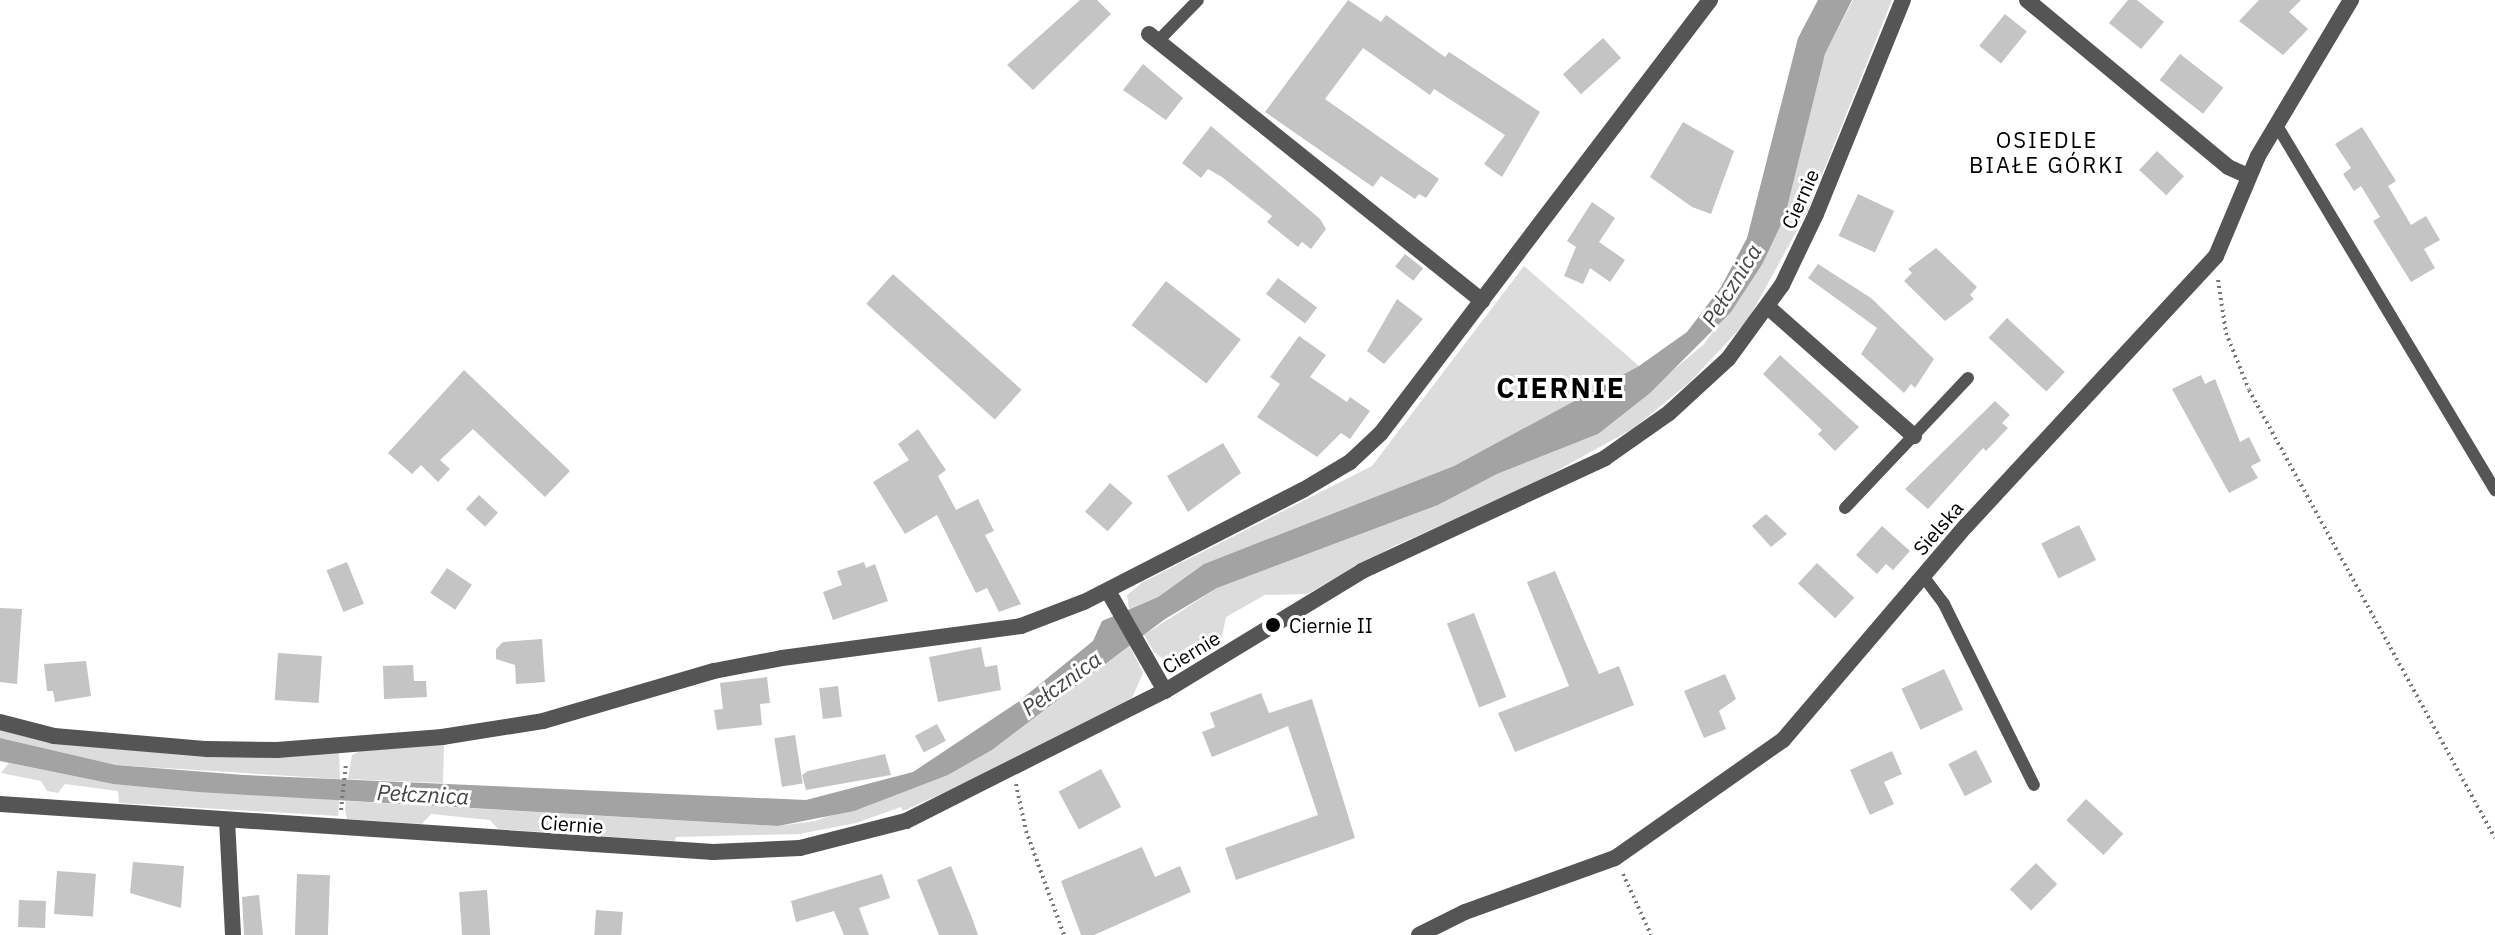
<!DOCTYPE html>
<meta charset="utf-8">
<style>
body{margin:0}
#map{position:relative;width:2495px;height:935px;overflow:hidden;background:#fff;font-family:"IBM Plex Sans",sans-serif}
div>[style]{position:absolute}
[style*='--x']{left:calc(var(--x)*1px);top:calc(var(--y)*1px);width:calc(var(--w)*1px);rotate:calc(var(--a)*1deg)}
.green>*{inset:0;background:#dcdcdc}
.water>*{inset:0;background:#a3a3a3}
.building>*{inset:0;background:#c4c4c4;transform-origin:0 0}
.path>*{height:4px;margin-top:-2px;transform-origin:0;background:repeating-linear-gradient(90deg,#777 0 2px,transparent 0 6px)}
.service>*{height:12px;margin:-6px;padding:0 6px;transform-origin:6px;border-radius:6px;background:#555}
.minor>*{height:16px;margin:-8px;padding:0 8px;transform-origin:8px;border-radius:8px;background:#555}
.tertiary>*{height:16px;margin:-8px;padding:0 8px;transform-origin:8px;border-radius:8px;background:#555}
.dots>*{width:22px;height:22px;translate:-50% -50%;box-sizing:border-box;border:4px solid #fff;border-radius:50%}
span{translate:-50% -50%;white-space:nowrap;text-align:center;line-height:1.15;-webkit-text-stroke:6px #fff;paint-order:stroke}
.street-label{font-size:20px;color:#000}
.poi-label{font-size:20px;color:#000}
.left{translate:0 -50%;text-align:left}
.neighbourhood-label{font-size:22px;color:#000;letter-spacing:2px}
.water-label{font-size:22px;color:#444;font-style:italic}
.district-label{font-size:28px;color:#000;font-weight:700;letter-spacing:2px}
</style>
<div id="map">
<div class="green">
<i style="clip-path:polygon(1853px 0,1892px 0,1807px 212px,1748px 320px,1690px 382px,1634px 428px,1524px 489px,1394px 546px,1307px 594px,1265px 595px,1226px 617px,1221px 641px,1189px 661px,1168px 662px,1154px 652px,1144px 635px,1217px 588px,1438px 505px,1497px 474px,1598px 434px,1704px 344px,1763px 263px,1785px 216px,1825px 54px)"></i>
<i style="clip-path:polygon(1524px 266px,1639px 366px,1454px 466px,1204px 564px,1158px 597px,1129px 609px,1127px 595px,1143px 582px,1372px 466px)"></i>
<i style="clip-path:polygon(1130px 646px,1143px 673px,1132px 698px,950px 790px,903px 811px,901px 807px,856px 823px,799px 834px,676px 837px,675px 841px,498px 829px,490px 820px,431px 814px,422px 824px,347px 819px,345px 810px,346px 801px,778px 826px,815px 821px,948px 775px,992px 750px)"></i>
<i style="clip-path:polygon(0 729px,339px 753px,340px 779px,116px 765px,0 738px)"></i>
<i style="clip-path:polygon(444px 744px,443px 783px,348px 779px,352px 755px,360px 751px)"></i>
<i style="clip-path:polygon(9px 763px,113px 784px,339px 800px,338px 816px,119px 803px,118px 791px,65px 784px,58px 793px,47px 791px,41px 781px,1px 773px)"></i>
</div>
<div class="water">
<i style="clip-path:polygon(1818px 0,1852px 0,1825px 54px,1785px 216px,1763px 263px,1731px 312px,1650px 393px,1598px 434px,1497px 474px,1438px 505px,1217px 588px,1165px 619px,992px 750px,948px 775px,854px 811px,778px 826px,198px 792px,113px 784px,0 761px,0 738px,116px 765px,244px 775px,806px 800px,913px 772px,1018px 702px,1093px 641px,1102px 621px,1158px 597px,1204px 564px,1454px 466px,1639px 366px,1687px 332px,1721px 287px,1747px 238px,1798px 38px)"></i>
</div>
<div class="building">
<i style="clip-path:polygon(1080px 0,1097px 0,1111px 14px,1033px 90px,1007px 65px)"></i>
<i style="clip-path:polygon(1348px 0,1381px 22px,1386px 15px,1445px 57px,1449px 52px,1540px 112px,1502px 177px,1484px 164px,1505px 135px,1434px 89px,1430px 95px,1363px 48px,1325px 99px,1439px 179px,1426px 198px,1419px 194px,1415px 199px,1381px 176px,1373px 187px,1265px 112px)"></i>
<i style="clip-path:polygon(2128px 0,2137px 0,2164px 22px,2141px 49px,2109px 23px)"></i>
<i style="clip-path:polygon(2259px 0,2301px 0,2289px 12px,2308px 29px,2283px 55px,2239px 21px)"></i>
<i style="left:2005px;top:14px;width:28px;height:41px;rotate:39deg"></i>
<i style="left:1603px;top:38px;width:27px;height:54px;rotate:48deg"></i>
<i style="left:2180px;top:54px;width:55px;height:33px;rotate:38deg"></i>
<i style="clip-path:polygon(1143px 64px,1183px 98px,1166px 120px,1123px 90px)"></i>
<i style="clip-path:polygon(1683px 122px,1734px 151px,1711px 214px,1692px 207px,1650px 177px)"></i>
<i style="clip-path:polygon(1211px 126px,1320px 219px,1326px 229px,1311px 249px,1302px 242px,1298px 247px,1267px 222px,1272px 216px,1222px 177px,1208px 169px,1201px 178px,1182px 163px)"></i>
<i style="clip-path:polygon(2362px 127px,2396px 181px,2388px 186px,2411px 225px,2426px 216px,2440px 240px,2424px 249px,2435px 268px,2411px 282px,2373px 221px,2380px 217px,2361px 186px,2354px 191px,2343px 174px,2351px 168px,2335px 144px)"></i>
<i style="left:2157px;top:151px;width:37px;height:26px;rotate:43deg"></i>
<i style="left:1858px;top:194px;width:40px;height:46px;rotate:25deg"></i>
<i style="clip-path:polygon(1592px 202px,1615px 218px,1599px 242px,1625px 260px,1610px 282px,1590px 268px,1583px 284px,1564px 276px,1576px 247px,1567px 241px)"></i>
<i style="clip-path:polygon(1936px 248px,1977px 287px,1970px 295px,1974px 299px,1945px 321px,1904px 281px,1912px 273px,1908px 269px)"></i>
<i style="left:1405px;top:254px;width:23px;height:16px;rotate:38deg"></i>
<i style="clip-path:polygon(1818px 264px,1871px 298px,1934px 359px,1915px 388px,1911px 384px,1904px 393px,1861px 354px,1877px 328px,1808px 278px)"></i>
<i style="left:893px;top:274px;width:173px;height:40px;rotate:42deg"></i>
<i style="left:1278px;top:278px;width:49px;height:20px;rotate:37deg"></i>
<i style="left:1166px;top:281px;width:95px;height:56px;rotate:38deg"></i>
<i style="clip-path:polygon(1397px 299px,1423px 319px,1384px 364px,1367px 351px)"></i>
<i style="left:2007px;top:318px;width:79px;height:27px;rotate:43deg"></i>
<i style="clip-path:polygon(1299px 336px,1326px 355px,1310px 377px,1347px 402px,1350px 397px,1370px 411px,1350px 439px,1341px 433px,1317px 457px,1257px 417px,1280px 384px,1270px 377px)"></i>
<i style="clip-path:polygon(1780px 355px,1859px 427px,1835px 451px,1818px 434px,1822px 430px,1763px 374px)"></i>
<i style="clip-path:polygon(464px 370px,570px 471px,545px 497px,473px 429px,440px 460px,450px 469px,438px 482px,421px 465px,412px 474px,388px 453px)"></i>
<i style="clip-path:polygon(2201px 375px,2205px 384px,2215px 379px,2240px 442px,2249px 437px,2261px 461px,2251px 466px,2258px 478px,2229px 493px,2172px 389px)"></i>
<i style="clip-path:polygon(1995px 401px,2010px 415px,2002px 423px,2008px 428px,1986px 451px,1983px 448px,1928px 509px,1905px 489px)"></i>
<i style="clip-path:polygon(918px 429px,946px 470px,938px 476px,956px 510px,978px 499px,994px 531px,985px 535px,1021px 604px,999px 612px,987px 588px,976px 593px,937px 515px,905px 534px,878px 490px,873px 482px,909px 460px,898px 444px)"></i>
<i style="clip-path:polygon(1223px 443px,1241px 473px,1188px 512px,1167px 476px)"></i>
<i style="left:1110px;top:483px;width:30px;height:38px;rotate:41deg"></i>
<i style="left:479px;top:495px;width:26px;height:19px;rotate:43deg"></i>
<i style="clip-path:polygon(1766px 514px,1787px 534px,1771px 547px,1752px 526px)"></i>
<i style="left:2079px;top:525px;width:39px;height:42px;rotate:64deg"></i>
<i style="clip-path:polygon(1882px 526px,1910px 551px,1893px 570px,1886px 564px,1877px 574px,1856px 555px)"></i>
<i style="left:347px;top:562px;width:45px;height:22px;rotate:68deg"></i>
<i style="clip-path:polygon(864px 562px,866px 568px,875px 564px,888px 601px,833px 620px,823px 592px,842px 585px,837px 571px)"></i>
<i style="left:1817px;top:563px;width:51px;height:28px;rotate:43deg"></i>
<i style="left:447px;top:568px;width:30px;height:30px;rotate:34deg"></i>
<i style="clip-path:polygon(1555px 571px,1599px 674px,1619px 666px,1634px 705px,1515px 752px,1498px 713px,1569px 686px,1527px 582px)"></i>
<i style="clip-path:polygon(0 608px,22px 609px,17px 684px,0 682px)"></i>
<i style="left:1474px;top:613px;width:90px;height:29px;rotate:69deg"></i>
<i style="clip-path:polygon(542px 639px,545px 682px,516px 684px,515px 665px,496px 659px,496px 649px,503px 642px)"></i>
<i style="clip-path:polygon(981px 647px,985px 667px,997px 665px,1001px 690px,938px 702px,929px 657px)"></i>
<i style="left:278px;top:653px;width:44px;height:47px;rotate:4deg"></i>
<i style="clip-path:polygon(86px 661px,91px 696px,55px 702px,53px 691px,47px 691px,44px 664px)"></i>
<i style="clip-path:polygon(413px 665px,414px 681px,426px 681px,427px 697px,384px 699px,383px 666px)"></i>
<i style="left:1944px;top:669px;width:45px;height:47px;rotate:65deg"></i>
<i style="clip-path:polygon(1725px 674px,1736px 699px,1719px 711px,1726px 729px,1704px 738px,1684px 691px)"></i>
<i style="clip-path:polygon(767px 677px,770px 703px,760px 704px,762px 725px,717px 730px,714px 710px,723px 709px,720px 683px)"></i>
<i style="left:838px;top:686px;width:31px;height:19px;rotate:83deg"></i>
<i style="clip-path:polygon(1261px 693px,1269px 713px,1312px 699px,1355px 838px,1236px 880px,1225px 848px,1318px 815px,1288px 726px,1212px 757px,1202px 732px,1215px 727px,1210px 713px)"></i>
<i style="left:937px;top:724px;width:19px;height:25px;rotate:62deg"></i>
<i style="left:795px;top:735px;width:49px;height:21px;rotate:81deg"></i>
<i style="left:1976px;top:750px;width:36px;height:31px;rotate:63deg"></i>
<i style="clip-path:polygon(1892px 751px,1902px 774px,1884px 782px,1894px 804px,1870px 815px,1850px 770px)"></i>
<i style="clip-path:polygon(885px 754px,891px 775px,806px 790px,802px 775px,808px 771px)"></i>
<i style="left:1101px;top:769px;width:43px;height:48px;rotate:62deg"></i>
<i style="left:2086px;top:799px;width:51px;height:29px;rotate:43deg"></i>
<i style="clip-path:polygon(1142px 847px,1155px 877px,1180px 866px,1191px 892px,1094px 935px,1081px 935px,1061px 881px)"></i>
<i style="clip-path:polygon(133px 862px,184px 866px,181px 908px,130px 893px)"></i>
<i style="left:2036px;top:863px;width:30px;height:37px;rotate:45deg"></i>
<i style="clip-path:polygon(951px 866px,972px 918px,978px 935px,939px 935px,917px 880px)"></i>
<i style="left:57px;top:871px;width:39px;height:43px;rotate:4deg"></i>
<i style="left:297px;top:874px;width:33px;height:61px;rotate:2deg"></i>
<i style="clip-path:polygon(882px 874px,890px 898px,859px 908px,869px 935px,844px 935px,834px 911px,796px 922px,791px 901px)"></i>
<i style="left:487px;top:890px;width:45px;height:28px;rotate:86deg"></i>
<i style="clip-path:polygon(259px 895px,263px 935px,244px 935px,242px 897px)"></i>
<i style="left:19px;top:900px;width:27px;height:27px;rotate:2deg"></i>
<i style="left:596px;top:910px;width:27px;height:25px;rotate:4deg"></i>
</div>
<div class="path">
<i style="--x:2218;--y:280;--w:54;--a:81.4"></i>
<i style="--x:2226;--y:333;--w:61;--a:68"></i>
<i style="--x:2249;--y:390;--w:511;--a:61.23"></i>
<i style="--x:1016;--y:784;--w:48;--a:78"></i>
<i style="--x:1026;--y:831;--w:111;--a:69.9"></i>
<i style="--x:341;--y:810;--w:47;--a:-83.9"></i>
<i style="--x:1623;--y:874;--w:67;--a:65.3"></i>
</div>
<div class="service">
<i style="--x:1158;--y:41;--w:57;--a:-45.7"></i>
<i style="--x:2276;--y:124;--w:427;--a:59.1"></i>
<i style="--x:1845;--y:508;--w:179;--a:-46.6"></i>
<i style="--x:1923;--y:576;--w:35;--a:53"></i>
<i style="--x:1944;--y:604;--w:202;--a:63.6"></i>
</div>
<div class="minor">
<i style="--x:2027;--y:0;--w:261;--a:39.7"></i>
<i style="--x:2228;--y:167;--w:22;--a:24"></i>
<i style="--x:1149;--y:34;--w:427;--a:38.7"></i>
<i style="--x:1768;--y:307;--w:195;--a:41.5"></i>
<i style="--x:1108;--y:591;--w:115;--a:60.3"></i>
<i style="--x:0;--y:722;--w:56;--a:14.5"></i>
<i style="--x:54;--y:736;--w:154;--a:4.9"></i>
<i style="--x:207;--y:749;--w:70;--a:0.8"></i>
<i style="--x:277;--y:750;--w:166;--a:-4.5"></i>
<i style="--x:442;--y:737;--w:102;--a:-9"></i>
<i style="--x:543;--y:721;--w:178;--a:-16.3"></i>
<i style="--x:714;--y:671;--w:69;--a:-10.8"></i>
<i style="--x:782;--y:658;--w:241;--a:-7.6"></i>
<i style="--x:1021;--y:626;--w:67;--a:-20.9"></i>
<i style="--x:1084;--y:602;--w:246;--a:-27.1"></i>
<i style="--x:1303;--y:490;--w:55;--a:-30.8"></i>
<i style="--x:1350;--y:462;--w:42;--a:-43.1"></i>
<i style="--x:1381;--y:433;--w:544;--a:-52.77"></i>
<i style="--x:227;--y:820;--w:115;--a:87"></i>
<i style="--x:1419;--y:935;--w:51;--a:-26.6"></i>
<i style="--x:1465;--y:912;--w:159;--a:-19.8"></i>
<i style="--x:1615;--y:858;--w:205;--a:-35.1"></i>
<i style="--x:1783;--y:740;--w:282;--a:-49.5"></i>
<i style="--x:1966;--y:526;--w:368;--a:-47.2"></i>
<i style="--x:2216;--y:256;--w:108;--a:-67.2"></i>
<i style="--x:2258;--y:156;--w:182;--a:-59.2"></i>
</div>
<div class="tertiary">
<i style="--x:0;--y:804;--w:715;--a:3.85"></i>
<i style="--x:713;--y:852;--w:87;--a:-2.6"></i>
<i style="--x:800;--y:848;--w:109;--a:-14.3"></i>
<i style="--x:906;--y:821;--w:290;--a:-26.7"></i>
<i style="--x:1165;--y:691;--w:231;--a:-31.3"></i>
<i style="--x:1362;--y:571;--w:268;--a:-24.9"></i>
<i style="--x:1605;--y:458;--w:78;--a:-35.1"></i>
<i style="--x:1669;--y:413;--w:80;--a:-42.5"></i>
<i style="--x:1728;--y:359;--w:92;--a:-53.9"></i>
<i style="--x:1782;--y:285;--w:79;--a:-64.4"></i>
<i style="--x:1816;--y:214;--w:231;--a:-67.9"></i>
</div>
<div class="dots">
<i style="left:1273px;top:625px;background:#000"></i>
</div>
<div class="street-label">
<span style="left:1800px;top:199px;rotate:-66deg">Ciernie</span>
<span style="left:1938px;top:528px;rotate:-49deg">Sielska</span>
<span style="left:1191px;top:652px;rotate:-31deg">Ciernie</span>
<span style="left:572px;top:824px;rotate:4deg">Ciernie</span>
</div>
<div class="poi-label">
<span class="left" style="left:1289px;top:625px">Ciernie II</span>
</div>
<div class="neighbourhood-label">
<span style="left:2047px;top:152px">OSIEDLE<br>BIAŁE GÓRKI</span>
</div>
<div class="water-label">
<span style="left:1731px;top:285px;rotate:-58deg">Pełcznica</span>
<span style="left:1061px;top:683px;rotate:-36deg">Pełcznica</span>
<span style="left:423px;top:794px;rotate:3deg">Pełcznica</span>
</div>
<div class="district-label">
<span style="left:1561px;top:388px">CIERNIE</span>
</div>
</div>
